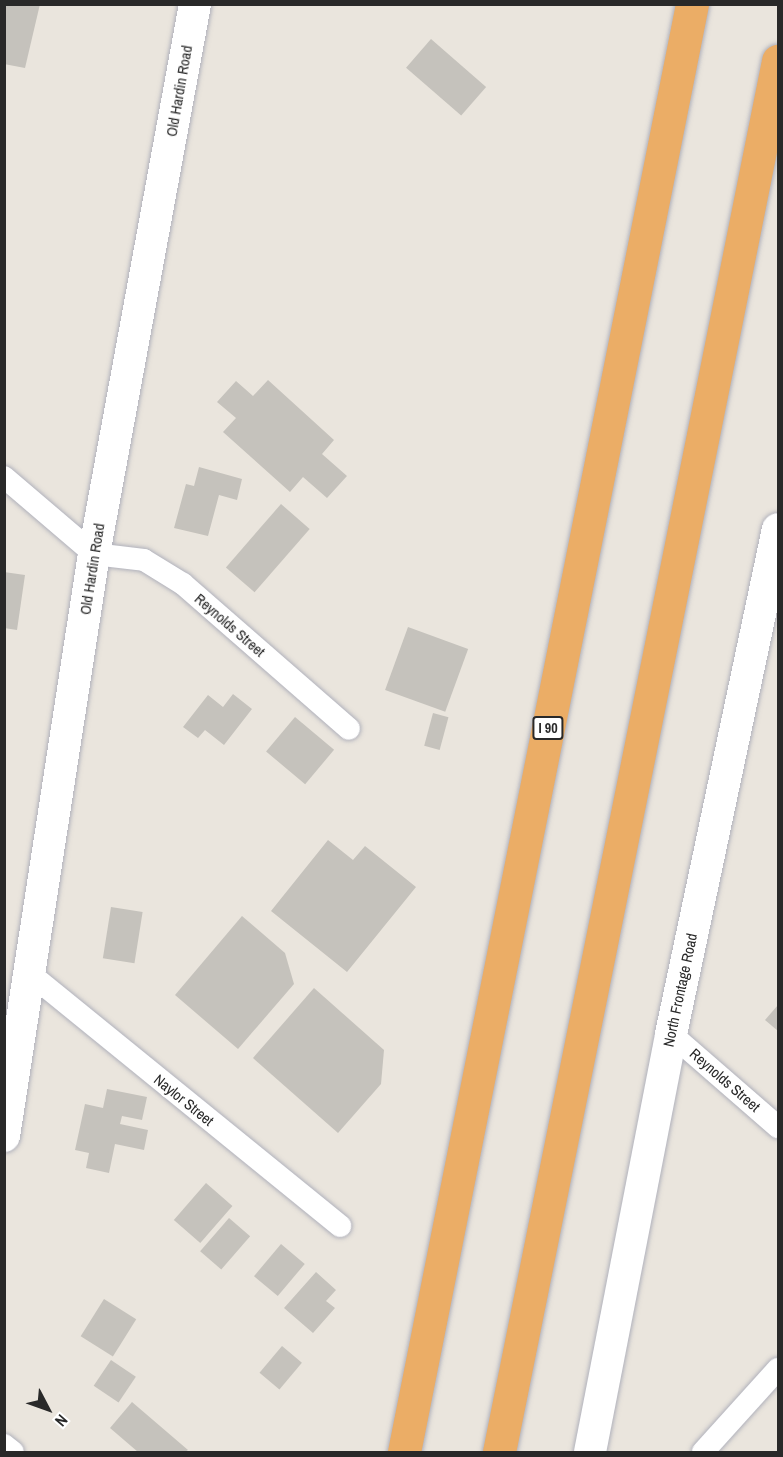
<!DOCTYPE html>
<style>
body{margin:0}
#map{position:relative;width:783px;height:1457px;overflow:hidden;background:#eae5dd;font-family:"Archivo Narrow",sans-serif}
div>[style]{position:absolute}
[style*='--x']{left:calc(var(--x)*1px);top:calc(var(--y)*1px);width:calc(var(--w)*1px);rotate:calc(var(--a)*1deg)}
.building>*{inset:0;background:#c5c2bc;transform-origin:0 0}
.roads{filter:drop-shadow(0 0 2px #b0b1bb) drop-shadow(0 0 2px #b0b1bb)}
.street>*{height:22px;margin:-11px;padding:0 11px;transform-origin:11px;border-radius:11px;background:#fff}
.secondary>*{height:32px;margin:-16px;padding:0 16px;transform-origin:16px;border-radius:16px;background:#fff}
.highway>*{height:33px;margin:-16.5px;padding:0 16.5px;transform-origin:16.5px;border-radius:16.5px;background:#ebad66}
span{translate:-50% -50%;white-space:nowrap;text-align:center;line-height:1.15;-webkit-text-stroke:4.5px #fff;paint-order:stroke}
.shield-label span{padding:2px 4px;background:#fff;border:2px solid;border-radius:4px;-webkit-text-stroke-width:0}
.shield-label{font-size:14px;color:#292929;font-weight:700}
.street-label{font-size:15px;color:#292929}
.frame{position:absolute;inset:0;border:6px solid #292929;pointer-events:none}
.north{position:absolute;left:18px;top:1379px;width:60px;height:60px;-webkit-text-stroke:4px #fff;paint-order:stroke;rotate:131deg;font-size:16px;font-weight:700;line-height:24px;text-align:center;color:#292929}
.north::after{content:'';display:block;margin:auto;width:21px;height:27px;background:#292929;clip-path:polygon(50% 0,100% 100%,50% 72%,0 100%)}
</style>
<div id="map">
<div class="building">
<i style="clip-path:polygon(4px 4px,40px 4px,25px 68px,4px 64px)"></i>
<i style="left:431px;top:39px;width:73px;height:38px;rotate:41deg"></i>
<i style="clip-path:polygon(268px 380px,334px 440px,322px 454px,347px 476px,327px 498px,303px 477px,290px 492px,223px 432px,236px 418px,217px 402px,236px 381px,253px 396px)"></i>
<i style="clip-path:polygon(199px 467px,242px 479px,237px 500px,219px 495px,208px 536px,174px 528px,186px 484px,194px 486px)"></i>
<i style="left:281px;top:504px;width:38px;height:84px;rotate:41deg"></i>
<i style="clip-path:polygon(4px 572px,25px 575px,17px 630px,4px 628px)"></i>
<i style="left:408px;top:627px;width:64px;height:67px;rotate:20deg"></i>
<i style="clip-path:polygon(233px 694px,252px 709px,224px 745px,205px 730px,198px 738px,183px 727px,208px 695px,223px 707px)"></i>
<i style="left:433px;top:713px;width:16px;height:34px;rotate:15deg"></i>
<i style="left:295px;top:717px;width:51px;height:45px;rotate:40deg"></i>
<i style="clip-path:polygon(328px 840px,353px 860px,365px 846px,416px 887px,347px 972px,271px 911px)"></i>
<i style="left:111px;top:907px;width:32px;height:52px;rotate:9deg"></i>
<i style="clip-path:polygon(242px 916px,285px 953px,294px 984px,238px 1049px,175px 995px)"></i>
<i style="clip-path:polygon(314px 988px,384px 1050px,381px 1084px,338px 1133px,253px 1058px)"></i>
<i style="clip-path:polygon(778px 1005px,778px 1031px,765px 1020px)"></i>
<i style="clip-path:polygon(107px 1089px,147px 1097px,142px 1120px,122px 1116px,120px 1124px,148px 1130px,144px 1150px,115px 1144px,109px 1173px,86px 1168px,89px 1153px,75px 1150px,85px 1104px,103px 1108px)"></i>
<i style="left:206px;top:1183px;width:35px;height:49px;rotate:41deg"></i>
<i style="left:229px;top:1218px;width:28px;height:44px;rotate:41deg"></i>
<i style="left:281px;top:1244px;width:31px;height:42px;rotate:40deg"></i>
<i style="clip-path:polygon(316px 1272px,336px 1290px,326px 1301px,335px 1308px,313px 1333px,284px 1308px)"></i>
<i style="left:104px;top:1299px;width:38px;height:44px;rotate:32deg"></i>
<i style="left:282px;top:1346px;width:26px;height:35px;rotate:40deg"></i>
<i style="left:111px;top:1360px;width:30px;height:31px;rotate:34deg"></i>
<i style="clip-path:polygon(132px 1402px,188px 1450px,185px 1452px,138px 1452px,110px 1428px)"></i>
</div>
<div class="roads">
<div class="street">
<i style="--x:4;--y:477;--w:118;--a:40.5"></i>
<i style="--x:94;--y:554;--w:50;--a:6.8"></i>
<i style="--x:144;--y:560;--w:46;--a:31.6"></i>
<i style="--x:183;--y:584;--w:220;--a:41.1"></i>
<i style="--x:29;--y:973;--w:401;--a:39.1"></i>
<i style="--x:671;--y:1034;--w:142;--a:41"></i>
<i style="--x:4;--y:1445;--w:11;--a:38"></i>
<i style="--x:703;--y:1452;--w:112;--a:-47.9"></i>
</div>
<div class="secondary">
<i style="--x:4;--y:1136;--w:589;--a:-81.21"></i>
<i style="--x:94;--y:554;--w:559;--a:-79.59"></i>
<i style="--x:590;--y:1452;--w:426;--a:-79"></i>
<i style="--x:671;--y:1034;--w:516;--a:-78.04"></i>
</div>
<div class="highway">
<i style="--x:404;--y:1452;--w:1476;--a:-78.75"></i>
<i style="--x:499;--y:1452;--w:1419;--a:-78.66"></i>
</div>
</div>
<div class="shield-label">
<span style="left:548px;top:728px">I 90</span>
</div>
<div class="street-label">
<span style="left:179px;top:91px;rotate:-80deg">Old Hardin Road</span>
<span style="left:92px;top:569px;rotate:-81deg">Old Hardin Road</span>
<span style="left:230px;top:625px;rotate:41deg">Reynolds Street</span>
<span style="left:680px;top:990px;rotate:-78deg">North Frontage Road</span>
<span style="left:725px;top:1080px;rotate:41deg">Reynolds Street</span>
<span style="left:184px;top:1100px;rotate:39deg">Naylor Street</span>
</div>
<div class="frame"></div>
<div class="north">N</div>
</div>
